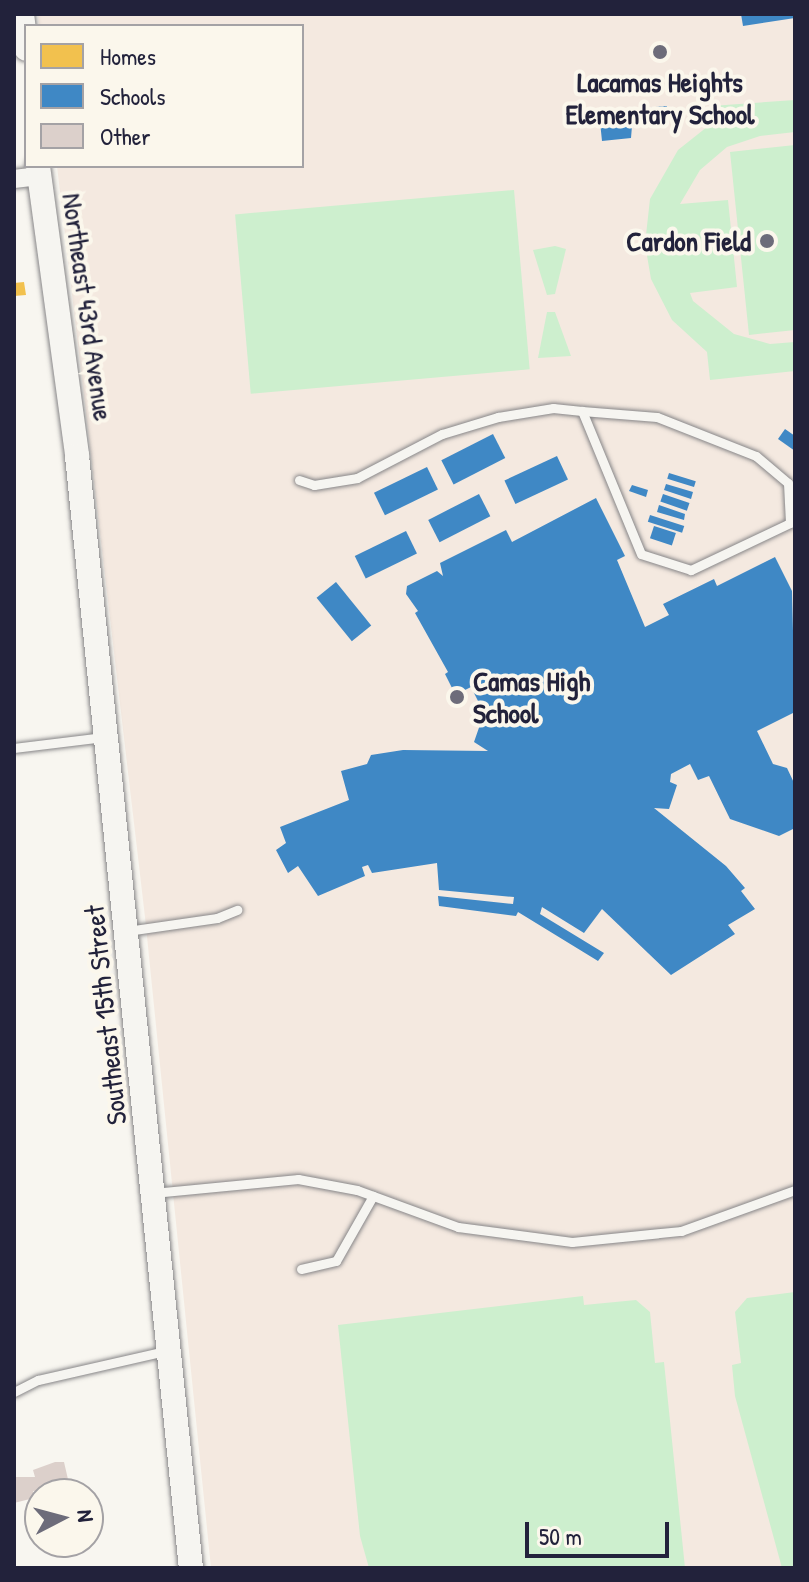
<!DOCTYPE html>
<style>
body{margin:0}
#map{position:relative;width:809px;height:1582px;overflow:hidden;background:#f8f6f0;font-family:"Patrick Hand",sans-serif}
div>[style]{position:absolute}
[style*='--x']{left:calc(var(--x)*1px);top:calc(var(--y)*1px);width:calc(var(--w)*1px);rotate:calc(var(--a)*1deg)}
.built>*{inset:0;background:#f4e9e0}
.green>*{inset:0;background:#cdefce;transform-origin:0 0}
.homes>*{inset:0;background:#f2c14e}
.schools>*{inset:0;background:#3f88c5;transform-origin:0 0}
.building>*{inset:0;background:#dcd0cb}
.roads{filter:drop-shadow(0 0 2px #878688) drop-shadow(0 0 2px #878688)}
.lane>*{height:9px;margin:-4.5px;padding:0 4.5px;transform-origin:4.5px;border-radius:4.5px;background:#f6f5f1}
.street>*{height:18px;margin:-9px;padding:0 9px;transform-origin:9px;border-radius:9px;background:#f6f5f1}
.secondary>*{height:24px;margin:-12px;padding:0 12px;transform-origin:12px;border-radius:12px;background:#f6f5f1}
.dots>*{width:22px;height:22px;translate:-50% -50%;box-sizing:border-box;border:4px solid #fbf7ec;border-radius:50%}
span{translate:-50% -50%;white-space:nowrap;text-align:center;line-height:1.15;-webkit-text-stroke:8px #fbf7ec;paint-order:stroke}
.poi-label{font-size:28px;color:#22223b;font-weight:700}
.right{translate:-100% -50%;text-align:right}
.left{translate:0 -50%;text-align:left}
.street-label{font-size:28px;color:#22223b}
.frame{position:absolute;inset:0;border:16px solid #22223b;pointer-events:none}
.legend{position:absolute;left:24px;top:24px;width:280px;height:144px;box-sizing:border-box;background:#fbf7ec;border:2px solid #a4a2a5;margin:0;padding:10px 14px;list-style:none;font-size:24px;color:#22223b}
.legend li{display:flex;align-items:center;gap:16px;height:40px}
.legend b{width:40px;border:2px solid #a4a2a5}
.north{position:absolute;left:24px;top:1478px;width:80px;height:80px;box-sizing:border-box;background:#fbf7ec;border:2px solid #a4a2a5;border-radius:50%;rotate:84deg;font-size:22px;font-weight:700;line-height:32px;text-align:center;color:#22223b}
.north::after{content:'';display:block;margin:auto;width:28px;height:36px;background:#6d6c7a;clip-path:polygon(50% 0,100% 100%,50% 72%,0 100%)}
.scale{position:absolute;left:525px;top:1522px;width:144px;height:36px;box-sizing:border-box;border:4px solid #22223b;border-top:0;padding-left:10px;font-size:24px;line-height:28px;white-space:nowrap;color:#22223b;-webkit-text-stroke:6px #fbf7ec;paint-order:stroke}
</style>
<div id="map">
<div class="built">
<i style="clip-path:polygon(38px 14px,795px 14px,795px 1568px,211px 1568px,145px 917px,57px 166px,302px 166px,302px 26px,39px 26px)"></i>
</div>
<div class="green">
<i style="clip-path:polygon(795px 100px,795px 132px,760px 136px,727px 147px,700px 170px,680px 204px,728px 200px,737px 287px,690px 293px,693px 301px,734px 334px,770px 344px,795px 342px,795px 371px,710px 380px,707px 352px,672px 320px,651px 279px,645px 244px,650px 199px,678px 150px,712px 123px,711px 106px)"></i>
<i style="clip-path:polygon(795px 145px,795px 330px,749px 335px,730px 152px)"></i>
<i style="left:514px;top:190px;width:180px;height:280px;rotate:85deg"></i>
<i style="clip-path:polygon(555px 246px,566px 249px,555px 294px,547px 295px,533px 250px)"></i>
<i style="clip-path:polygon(547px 312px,555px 312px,571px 356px,538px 358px)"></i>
<i style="clip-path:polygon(795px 1292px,795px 1568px,782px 1568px,735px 1396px,732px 1365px,741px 1363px,735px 1312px,747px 1298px)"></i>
<i style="clip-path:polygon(583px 1296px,584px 1305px,636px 1300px,650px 1312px,655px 1363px,664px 1362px,685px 1568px,369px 1568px,360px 1536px,338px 1325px)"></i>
</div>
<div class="homes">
<i style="clip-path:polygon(24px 282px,26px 295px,14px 296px,14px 283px)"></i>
</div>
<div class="schools">
<i style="clip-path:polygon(741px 14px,795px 14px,795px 18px,743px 26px)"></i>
<i style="clip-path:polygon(667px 106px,667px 113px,648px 116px,649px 124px,632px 126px,631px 138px,602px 141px,599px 112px)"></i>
<i style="clip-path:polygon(785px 429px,795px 436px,795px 451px,778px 439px)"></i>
<i style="left:493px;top:434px;width:27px;height:58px;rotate:63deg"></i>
<i style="left:557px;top:456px;width:26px;height:58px;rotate:65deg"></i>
<i style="left:427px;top:467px;width:25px;height:59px;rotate:64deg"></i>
<i style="left:669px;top:473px;width:28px;height:6px;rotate:17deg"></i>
<i style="clip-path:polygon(666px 484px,693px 492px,691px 499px,664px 490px)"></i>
<i style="clip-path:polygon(632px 485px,648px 490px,646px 497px,629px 491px)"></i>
<i style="left:479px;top:494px;width:25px;height:57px;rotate:63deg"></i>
<i style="left:663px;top:494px;width:28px;height:8px;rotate:19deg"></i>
<i style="clip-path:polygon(596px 498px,625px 556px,617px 560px,645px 627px,669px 615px,663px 604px,714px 579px,717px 586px,775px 557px,792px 591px,795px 712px,757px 731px,773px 764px,787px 768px,795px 785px,795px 828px,779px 836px,730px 819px,709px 776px,698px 780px,690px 764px,671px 774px,670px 782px,677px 785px,669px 809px,654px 808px,726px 866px,745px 888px,741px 891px,755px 909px,728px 925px,735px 934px,671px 975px,602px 909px,584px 933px,542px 907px,540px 914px,604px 953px,598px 961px,518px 912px,516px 916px,439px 906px,438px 896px,513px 904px,514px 897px,439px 890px,437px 863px,372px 873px,368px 865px,362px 867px,365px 876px,318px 896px,298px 866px,288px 873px,276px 850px,286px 843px,280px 827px,349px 800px,341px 771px,367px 764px,371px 755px,403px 750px,488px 751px,474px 742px,482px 719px,490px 722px,491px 714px,486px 717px,471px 687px,459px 693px,453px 690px,445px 674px,448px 672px,415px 613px,418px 611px,406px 594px,407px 586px,437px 571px,443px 576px,440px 563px,506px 530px,512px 542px)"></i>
<i style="clip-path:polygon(659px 505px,685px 514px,684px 520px,657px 512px)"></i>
<i style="left:650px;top:515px;width:36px;height:7px;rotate:18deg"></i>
<i style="left:654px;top:526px;width:23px;height:13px;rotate:18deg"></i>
<i style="left:406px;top:531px;width:25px;height:57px;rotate:64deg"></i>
<i style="left:336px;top:582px;width:56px;height:25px;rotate:51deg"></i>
</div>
<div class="building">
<i style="clip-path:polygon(55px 1462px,64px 1462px,70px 1488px,49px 1494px,33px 1491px,34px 1498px,14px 1503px,14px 1477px,35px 1477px,33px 1470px)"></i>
</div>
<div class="roads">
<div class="lane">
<i style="--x:582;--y:411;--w:75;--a:4.6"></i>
<i style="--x:657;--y:417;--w:106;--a:21.5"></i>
<i style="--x:756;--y:456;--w:42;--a:40.2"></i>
<i style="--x:788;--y:483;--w:40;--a:87.1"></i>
<i style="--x:790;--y:523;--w:110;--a:154.6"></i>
<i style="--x:691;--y:570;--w:52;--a:-162.3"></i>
<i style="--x:641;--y:554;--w:155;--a:-112.4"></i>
<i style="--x:299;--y:480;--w:16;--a:18"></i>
<i style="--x:314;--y:485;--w:44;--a:-9.2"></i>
<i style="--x:357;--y:478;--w:96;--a:-27.4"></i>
<i style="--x:442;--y:434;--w:59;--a:-16.9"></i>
<i style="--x:498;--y:417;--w:56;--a:-9.3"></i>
<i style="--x:553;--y:408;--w:29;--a:6"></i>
<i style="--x:14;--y:748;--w:90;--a:-7"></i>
<i style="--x:127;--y:931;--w:91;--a:-8.2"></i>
<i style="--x:217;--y:918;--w:22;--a:-22"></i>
<i style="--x:153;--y:1193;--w:146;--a:-5.5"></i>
<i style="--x:298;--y:1179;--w:60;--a:10.6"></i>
<i style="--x:357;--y:1190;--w:108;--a:20.1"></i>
<i style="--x:458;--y:1227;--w:115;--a:7.5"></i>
<i style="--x:572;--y:1242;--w:110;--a:-5.8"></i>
<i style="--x:681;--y:1231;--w:121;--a:-19.8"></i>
<i style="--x:301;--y:1269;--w:36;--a:-13"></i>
<i style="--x:336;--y:1261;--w:75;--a:-60.4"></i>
<i style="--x:14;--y:1392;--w:27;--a:-27"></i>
<i style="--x:38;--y:1380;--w:131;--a:-12.8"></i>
</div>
<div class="street">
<i style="--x:14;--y:179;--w:25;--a:-7"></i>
</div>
<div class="secondary">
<i style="--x:22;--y:14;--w:35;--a:83"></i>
<i style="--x:38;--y:166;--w:293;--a:82.3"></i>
<i style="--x:77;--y:456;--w:1118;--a:84.15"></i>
</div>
</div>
<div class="dots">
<i style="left:660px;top:52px;background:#6d6c7a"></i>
<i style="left:767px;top:241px;background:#6d6c7a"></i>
<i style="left:457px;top:697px;background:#6d6c7a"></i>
</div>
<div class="poi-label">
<span style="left:660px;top:98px">Lacamas Heights<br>Elementary School</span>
<span class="right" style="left:751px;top:241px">Cardon Field</span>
<span class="left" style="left:473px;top:697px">Camas High<br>School</span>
</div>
<div class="street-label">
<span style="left:88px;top:307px;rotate:82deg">Northeast 43rd Avenue</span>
<span style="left:105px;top:1015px;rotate:-96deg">Southeast 15th Street</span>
</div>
<div class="frame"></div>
<ul class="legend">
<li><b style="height:22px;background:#f2c14e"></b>Homes</li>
<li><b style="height:22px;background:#3f88c5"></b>Schools</li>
<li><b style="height:22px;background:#dcd0cb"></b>Other</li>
</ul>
<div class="north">N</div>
<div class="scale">50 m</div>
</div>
